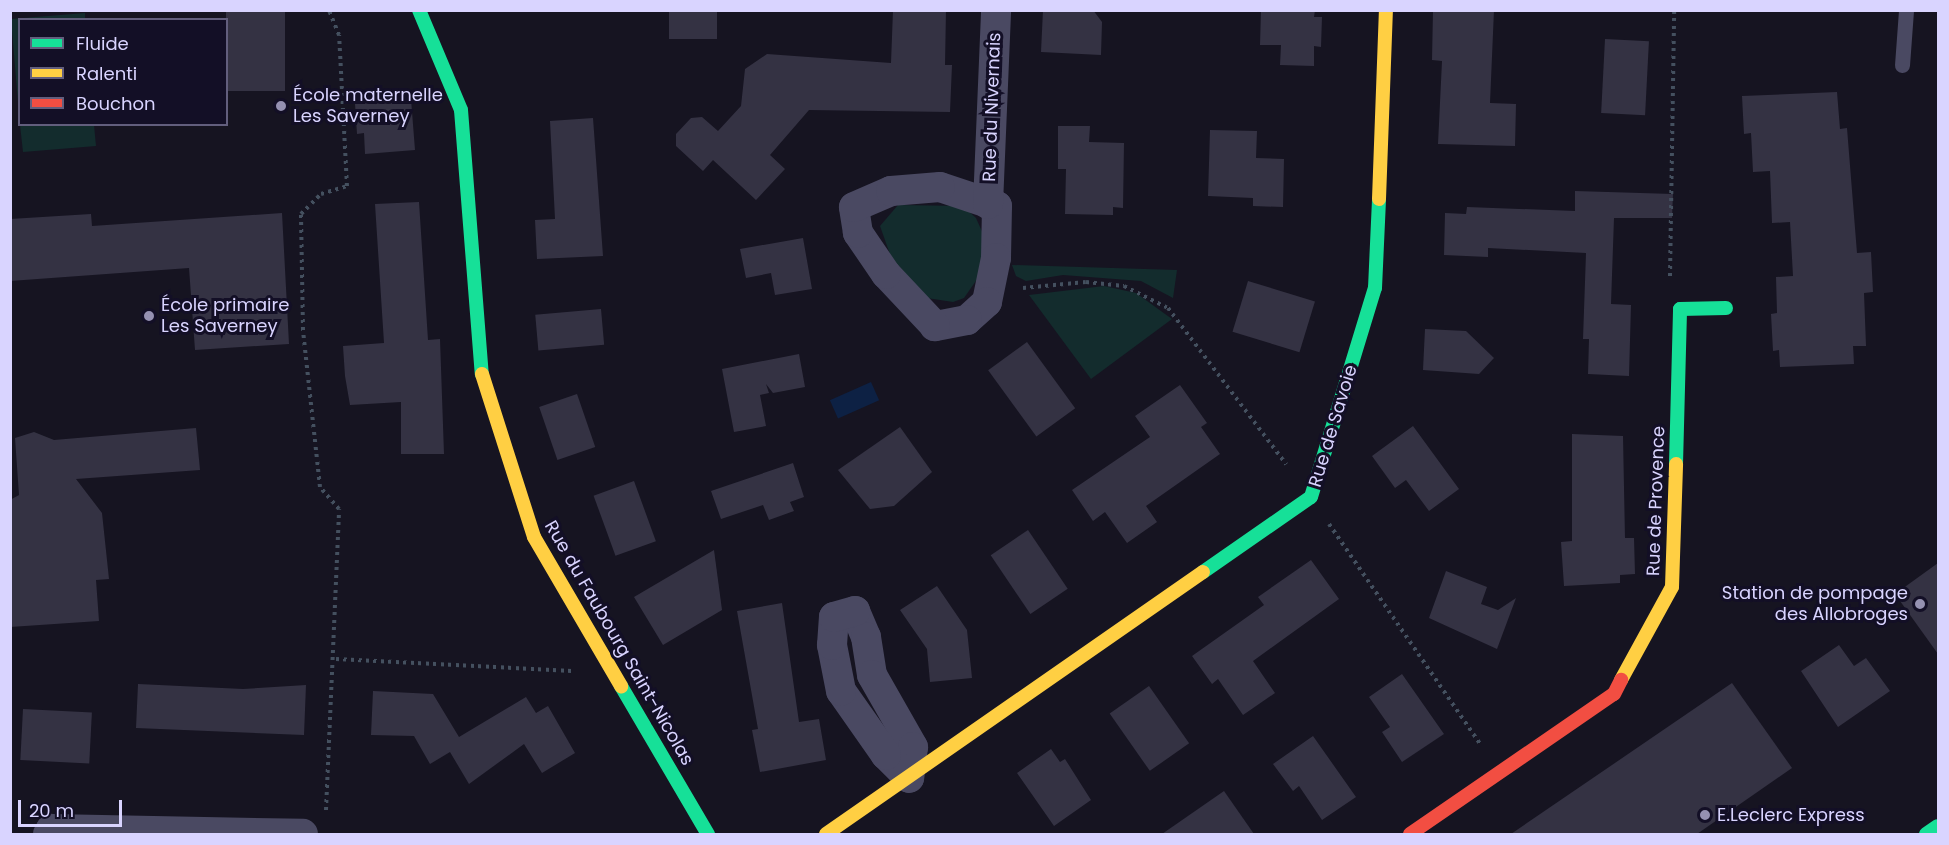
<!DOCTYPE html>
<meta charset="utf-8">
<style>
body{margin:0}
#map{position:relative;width:1949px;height:845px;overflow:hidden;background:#161421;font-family:Poppins,sans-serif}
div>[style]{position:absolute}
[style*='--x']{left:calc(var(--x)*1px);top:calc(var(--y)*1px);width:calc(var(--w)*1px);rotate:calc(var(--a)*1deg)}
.green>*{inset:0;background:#132c2d}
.water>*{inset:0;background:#0d2144;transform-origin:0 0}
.building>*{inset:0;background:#343243;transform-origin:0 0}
.path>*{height:4px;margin-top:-2px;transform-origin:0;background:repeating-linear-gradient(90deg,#44505f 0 3px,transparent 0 7.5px)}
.lane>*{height:15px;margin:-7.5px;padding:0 7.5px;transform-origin:7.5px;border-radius:7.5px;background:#4a4962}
.street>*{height:30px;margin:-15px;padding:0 15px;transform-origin:15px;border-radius:15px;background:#4a4962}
.fast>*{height:14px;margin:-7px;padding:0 7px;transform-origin:7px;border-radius:7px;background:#16e098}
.slow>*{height:14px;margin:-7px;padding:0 7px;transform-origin:7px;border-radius:7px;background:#ffcf43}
.jam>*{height:14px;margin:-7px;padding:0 7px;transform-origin:7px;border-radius:7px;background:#f24e42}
.dots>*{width:16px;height:16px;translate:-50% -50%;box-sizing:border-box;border:3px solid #130f26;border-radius:50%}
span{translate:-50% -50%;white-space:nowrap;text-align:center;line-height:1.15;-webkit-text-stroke:6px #130f26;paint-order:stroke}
.poi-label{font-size:18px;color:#d9d4ff}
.left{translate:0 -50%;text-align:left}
.right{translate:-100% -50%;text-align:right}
.street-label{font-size:18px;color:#d9d4ff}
.frame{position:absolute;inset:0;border:12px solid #d9d4ff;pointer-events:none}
.legend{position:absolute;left:18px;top:18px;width:210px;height:108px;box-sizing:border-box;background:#130f26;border:2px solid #625e7d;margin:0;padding:8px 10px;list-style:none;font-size:18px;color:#d9d4ff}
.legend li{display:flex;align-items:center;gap:12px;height:30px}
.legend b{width:30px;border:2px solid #625e7d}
.scale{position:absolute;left:18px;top:800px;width:104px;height:27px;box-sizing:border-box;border:3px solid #d9d4ff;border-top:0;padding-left:8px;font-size:18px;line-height:21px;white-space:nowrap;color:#d9d4ff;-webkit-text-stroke:4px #130f26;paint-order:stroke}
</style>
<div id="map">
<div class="green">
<i style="clip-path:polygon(85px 13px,85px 19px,20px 20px,19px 114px,11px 19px)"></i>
<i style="clip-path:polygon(20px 125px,94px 125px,96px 146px,23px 152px)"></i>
<i style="clip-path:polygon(898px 205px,963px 206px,976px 218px,984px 236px,980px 275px,964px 298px,953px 302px,927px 298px,891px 257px,880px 226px)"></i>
<i style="clip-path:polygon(1012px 265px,1177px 270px,1173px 298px,1141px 281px,1063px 275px,1026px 281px,1016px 276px)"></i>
<i style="clip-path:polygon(1104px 286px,1136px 293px,1172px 319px,1091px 379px,1029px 295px)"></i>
</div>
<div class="water">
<i style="left:871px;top:382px;width:20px;height:45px;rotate:66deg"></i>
</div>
<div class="building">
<i style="left:226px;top:10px;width:59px;height:81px"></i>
<i style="left:669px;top:10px;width:48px;height:29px"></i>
<i style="clip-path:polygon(893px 10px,946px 10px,945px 65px,952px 65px,950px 112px,809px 110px,770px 155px,785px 169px,756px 200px,713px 160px,703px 171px,676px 146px,676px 134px,691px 118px,702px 117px,718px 131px,741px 106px,745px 69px,767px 54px,891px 63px)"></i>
<i style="clip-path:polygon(1043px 10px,1093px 10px,1102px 22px,1101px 55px,1041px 52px)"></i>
<i style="clip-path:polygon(1261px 10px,1315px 10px,1314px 17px,1322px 17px,1321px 47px,1314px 46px,1314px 66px,1280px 65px,1281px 45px,1260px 45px)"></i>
<i style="clip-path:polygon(1433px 10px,1494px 10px,1490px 103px,1516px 104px,1515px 146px,1438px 144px,1442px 61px,1432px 60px)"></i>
<i style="left:1605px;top:39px;width:44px;height:74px;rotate:3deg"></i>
<i style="clip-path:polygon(1837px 92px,1840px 129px,1847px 128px,1857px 253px,1871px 252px,1873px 292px,1864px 293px,1866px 346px,1853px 346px,1854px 364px,1780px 367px,1779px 350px,1773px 351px,1771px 314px,1777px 313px,1776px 277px,1793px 276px,1790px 222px,1772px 223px,1770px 171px,1753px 172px,1751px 133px,1744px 134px,1742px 96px)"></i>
<i style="clip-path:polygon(411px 99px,415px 150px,365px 154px,364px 133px,357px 134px,355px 104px)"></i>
<i style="clip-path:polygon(593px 118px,603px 256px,537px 259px,535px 220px,555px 219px,550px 121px)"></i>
<i style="clip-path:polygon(1058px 126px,1090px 126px,1089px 142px,1124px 143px,1123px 208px,1113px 207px,1113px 215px,1065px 214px,1066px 169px,1058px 169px)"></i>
<i style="clip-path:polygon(1210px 130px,1257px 131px,1256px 158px,1284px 159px,1283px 207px,1253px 206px,1253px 198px,1208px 196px)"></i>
<i style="clip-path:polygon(1575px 191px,1673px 194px,1672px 218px,1614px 218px,1611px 304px,1631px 305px,1629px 376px,1588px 374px,1589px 339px,1583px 339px,1586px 253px,1488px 248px,1488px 257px,1444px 255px,1445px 213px,1466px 214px,1467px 207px,1575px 211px)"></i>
<i style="clip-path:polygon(419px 202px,428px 340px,440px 339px,444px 454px,401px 454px,401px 402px,350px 405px,345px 376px,343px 346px,384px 343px,375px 204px)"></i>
<i style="clip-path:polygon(282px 213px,289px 344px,195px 350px,189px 268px,10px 281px,10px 219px,91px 214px,92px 226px)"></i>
<i style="clip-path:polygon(803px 238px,812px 289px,775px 295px,771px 273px,746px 278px,740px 249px)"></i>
<i style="left:1248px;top:281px;width:70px;height:53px;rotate:17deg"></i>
<i style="left:601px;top:309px;width:36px;height:66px;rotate:85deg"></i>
<i style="clip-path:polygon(1425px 329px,1466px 331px,1494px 358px,1479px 374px,1423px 370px)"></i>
<i style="left:1027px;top:342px;width:82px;height:48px;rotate:54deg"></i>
<i style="clip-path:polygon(799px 354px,805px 387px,773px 393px,766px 384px,769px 393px,760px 395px,766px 426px,734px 432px,722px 369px)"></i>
<i style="clip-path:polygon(1180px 385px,1207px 423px,1201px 427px,1220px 454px,1146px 506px,1157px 522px,1127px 543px,1105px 512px,1093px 521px,1072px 490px,1150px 437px,1135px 416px)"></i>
<i style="left:577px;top:394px;width:56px;height:40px;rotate:71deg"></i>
<i style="clip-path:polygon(1413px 426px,1459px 489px,1429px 511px,1406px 480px,1395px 488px,1372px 456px)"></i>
<i style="clip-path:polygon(900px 427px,932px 472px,894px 506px,870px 509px,838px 470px)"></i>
<i style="clip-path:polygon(196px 428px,200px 470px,76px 479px,102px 513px,109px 579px,96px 580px,99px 621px,10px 627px,10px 500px,19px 495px,15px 438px,34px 432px,54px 440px)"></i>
<i style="clip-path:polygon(1572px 434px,1623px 436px,1625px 538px,1634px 538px,1635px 574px,1620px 575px,1620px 583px,1564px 586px,1561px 542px,1572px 541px)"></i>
<i style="clip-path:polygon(793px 463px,804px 497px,790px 502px,794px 511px,769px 520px,763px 505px,721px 519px,711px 491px)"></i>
<i style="left:634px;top:481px;width:64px;height:43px;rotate:70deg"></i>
<i style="left:1028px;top:530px;width:71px;height:45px;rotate:56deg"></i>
<i style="clip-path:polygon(714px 550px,722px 610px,663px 645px,634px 597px)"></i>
<i style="clip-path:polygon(1311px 560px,1339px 599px,1253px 661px,1275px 693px,1243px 715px,1218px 679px,1212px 684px,1192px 656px,1264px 605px,1258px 597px)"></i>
<i style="clip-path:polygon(1938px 563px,1938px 654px,1895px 594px)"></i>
<i style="clip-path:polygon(1446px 571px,1487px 587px,1481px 604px,1498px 610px,1516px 598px,1497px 649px,1429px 618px)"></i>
<i style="clip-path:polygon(937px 586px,967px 630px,972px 678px,930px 682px,927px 649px,900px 610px)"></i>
<i style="clip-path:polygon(782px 603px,799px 722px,819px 719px,826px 760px,760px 772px,752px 730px,758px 729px,737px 611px)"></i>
<i style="clip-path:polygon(1839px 645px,1854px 666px,1866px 658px,1890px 691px,1838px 727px,1801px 671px)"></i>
<i style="clip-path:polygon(1402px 674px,1444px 734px,1402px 762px,1382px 732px,1390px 727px,1369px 697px)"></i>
<i style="clip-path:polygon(1732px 683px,1792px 768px,1697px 834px,1511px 834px)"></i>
<i style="clip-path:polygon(138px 684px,243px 689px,306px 685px,304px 735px,136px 728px)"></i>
<i style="left:1149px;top:686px;width:70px;height:48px;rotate:55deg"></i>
<i style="clip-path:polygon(373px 691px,433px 694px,459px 737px,526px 697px,536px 713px,548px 706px,575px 753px,542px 773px,524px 744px,469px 784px,450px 752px,430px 764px,414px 736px,371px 735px)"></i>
<i style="left:23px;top:709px;width:69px;height:51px;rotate:3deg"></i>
<i style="clip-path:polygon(1313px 736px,1356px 797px,1322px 820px,1299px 786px,1293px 791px,1273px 764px)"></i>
<i style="clip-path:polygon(1051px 749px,1060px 762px,1065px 759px,1091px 800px,1054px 826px,1017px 773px)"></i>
<i style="clip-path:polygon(1224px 791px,1254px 834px,1162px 834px)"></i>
</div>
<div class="path">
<i style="--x:1670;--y:276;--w:266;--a:-89.1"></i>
<i style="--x:1023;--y:288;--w:63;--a:-5.4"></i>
<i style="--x:1086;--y:282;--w:38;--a:6"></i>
<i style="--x:1124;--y:286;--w:49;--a:26.6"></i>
<i style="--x:1168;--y:308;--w:196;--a:52.9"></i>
<i style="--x:1329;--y:524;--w:268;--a:55.5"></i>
<i style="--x:336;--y:659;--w:236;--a:2.9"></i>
<i style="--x:326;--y:810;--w:301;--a:-87.5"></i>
<i style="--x:339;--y:509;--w:29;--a:-131"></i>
<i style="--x:320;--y:487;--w:158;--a:-96.2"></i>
<i style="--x:303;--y:330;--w:116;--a:-91"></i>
<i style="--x:301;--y:214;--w:28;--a:-45"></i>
<i style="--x:321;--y:194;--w:27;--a:-17"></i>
<i style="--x:347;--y:186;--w:151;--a:-93"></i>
<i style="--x:339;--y:35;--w:27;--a:-112"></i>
</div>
<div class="lane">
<i style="--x:1902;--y:65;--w:55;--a:-85.8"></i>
</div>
<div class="street">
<i style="--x:940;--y:187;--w:60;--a:18.4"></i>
<i style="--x:997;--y:206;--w:52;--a:91.1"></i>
<i style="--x:996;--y:258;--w:45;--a:101.6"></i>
<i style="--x:987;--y:302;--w:27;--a:138"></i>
<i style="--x:967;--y:320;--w:33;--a:169"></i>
<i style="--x:935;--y:326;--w:71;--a:-133.3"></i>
<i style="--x:886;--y:274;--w:50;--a:-124.3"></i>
<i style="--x:858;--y:233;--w:26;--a:-99"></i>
<i style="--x:854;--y:207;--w:40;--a:-23.4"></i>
<i style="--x:891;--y:191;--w:49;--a:-4.7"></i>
<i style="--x:988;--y:204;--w:194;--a:-87.6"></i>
<i style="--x:855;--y:611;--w:28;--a:67"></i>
<i style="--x:866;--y:637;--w:38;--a:81"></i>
<i style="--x:872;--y:675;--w:83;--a:60.3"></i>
<i style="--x:913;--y:747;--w:31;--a:97"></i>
<i style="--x:909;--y:778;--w:33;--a:-135"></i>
<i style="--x:886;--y:755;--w:78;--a:-125.1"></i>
<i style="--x:841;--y:691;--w:47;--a:-101.1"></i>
<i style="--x:832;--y:645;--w:28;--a:-86"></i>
<i style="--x:834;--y:617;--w:22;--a:-16"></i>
<i style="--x:48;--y:834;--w:6;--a:-59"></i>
<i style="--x:51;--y:829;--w:252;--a:1.1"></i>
</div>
<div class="fast">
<i style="--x:419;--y:10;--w:108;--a:67.2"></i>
<i style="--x:461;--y:110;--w:265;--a:85.5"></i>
<i style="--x:1676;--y:464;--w:155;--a:-88.5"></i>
<i style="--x:1680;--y:309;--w:46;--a:-1.2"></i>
<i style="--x:1203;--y:572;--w:131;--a:-34.8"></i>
<i style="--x:1311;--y:497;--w:219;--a:-73"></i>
<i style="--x:1375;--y:288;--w:89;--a:-87.4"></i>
<i style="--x:621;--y:686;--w:172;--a:59.6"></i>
<i style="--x:1926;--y:834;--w:14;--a:-34"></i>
</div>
<div class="slow">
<i style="--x:1379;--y:199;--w:189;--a:-87.9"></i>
<i style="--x:482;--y:374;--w:171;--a:72.3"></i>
<i style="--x:534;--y:537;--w:173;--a:59.7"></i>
<i style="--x:1621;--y:680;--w:106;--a:-61.3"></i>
<i style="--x:1672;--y:587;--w:123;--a:-88.1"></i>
<i style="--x:826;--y:834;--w:459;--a:-34.8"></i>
</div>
<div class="jam">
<i style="--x:1410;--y:834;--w:247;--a:-34.5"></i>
<i style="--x:1614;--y:694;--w:16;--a:-63"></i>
</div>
<div class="dots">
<i style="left:281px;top:106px;background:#9591b1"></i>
<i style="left:149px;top:316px;background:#9591b1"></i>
<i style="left:1920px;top:604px;background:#9591b1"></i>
<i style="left:1705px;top:815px;background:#9591b1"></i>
</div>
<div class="poi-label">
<span class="left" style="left:293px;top:106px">École maternelle<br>Les Saverney</span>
<span class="left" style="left:161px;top:316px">École primaire<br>Les Saverney</span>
<span class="right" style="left:1908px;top:604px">Station de pompage<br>des Allobroges</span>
<span class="left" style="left:1717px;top:815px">E.Leclerc Express</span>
</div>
<div class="street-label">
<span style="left:992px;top:107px;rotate:-88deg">Rue du Nivernais</span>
<span style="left:1333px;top:426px;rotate:-73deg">Rue de Savoie</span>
<span style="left:1656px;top:501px;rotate:-88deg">Rue de Provence</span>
<span style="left:619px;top:643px;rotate:60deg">Rue du Faubourg Saint-Nicolas</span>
</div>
<div class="frame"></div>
<ul class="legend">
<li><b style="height:8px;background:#16e098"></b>Fluide</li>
<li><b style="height:8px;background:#ffcf43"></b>Ralenti</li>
<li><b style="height:8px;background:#f24e42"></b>Bouchon</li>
</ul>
<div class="scale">20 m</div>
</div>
